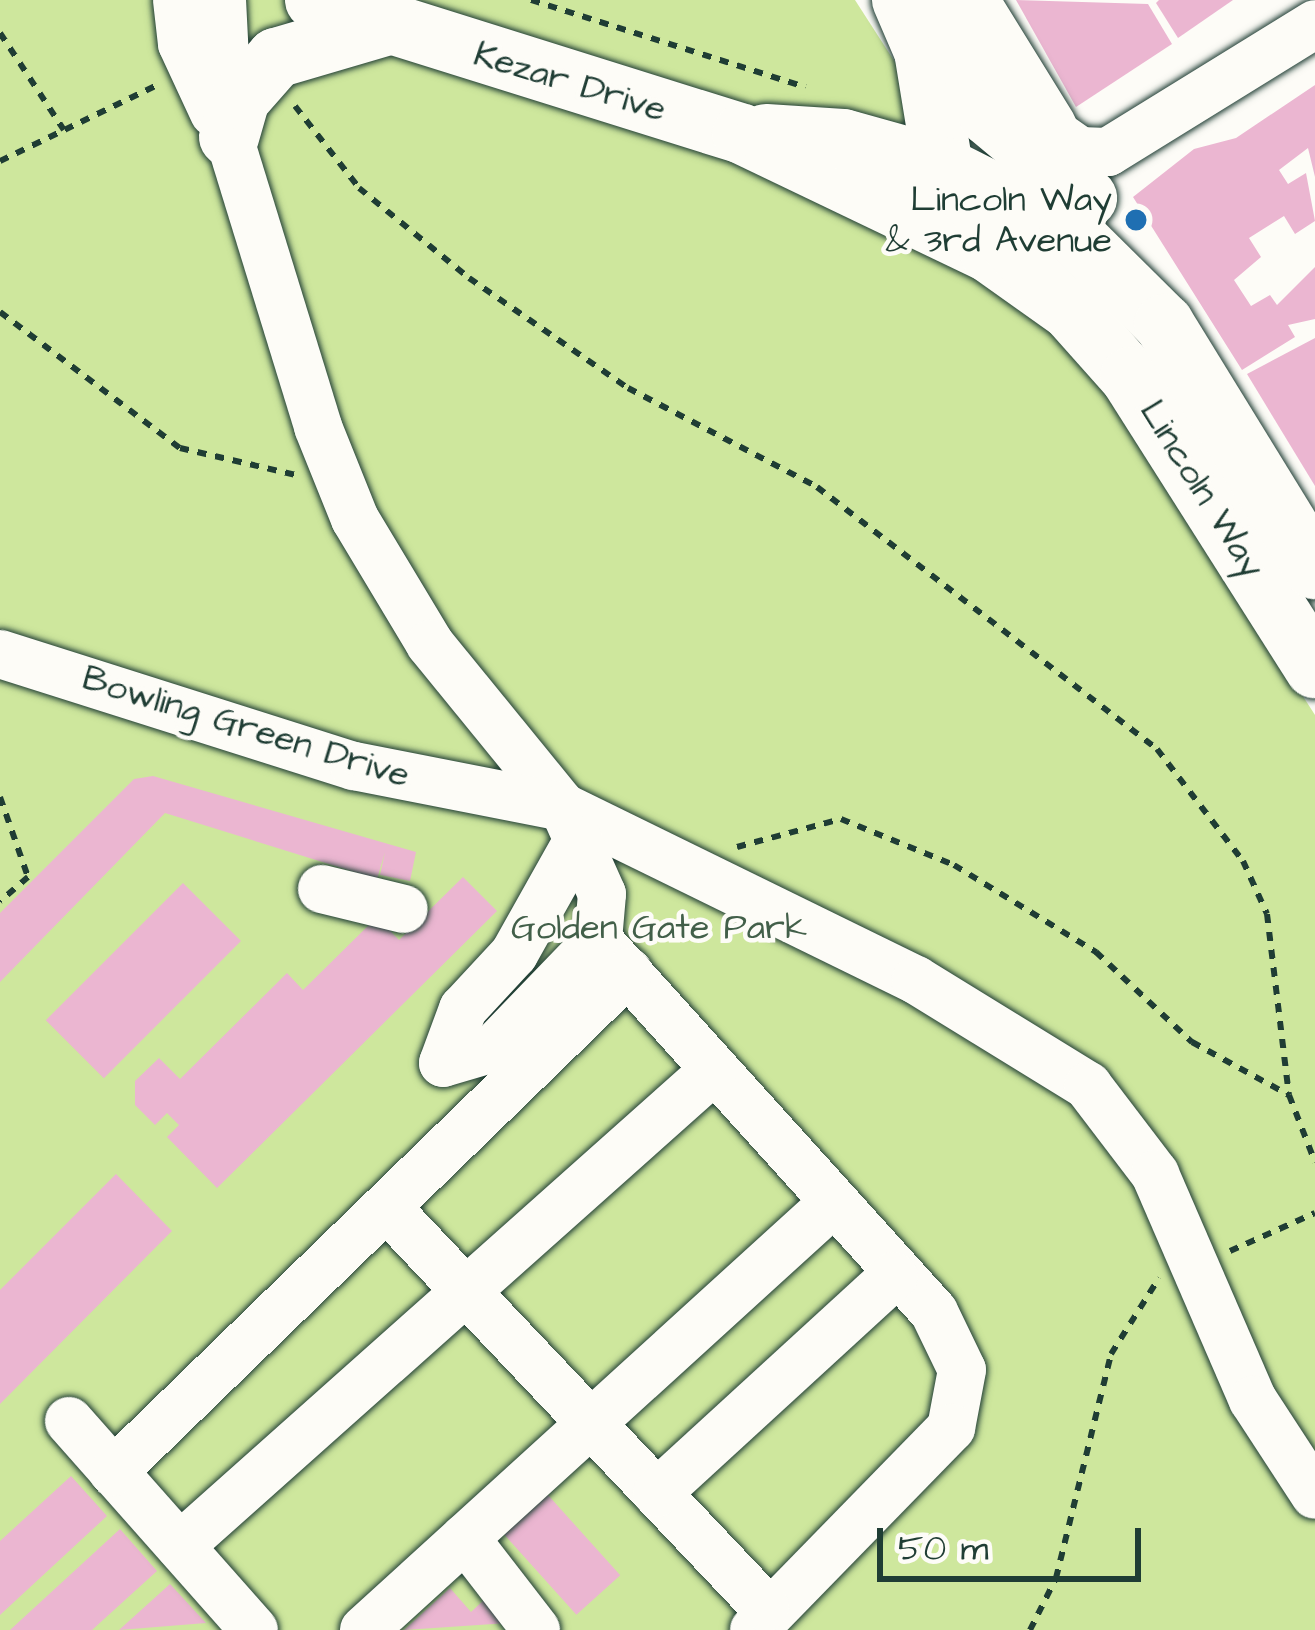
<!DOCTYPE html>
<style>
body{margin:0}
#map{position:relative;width:1315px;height:1630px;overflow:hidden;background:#fdfcf7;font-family:"Architects Daughter",sans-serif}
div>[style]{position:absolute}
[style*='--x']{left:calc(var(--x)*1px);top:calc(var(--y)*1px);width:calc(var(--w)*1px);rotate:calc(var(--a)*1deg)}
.green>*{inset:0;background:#cee79d}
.building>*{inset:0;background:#ebb6d1;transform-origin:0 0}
.path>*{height:6px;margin-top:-3px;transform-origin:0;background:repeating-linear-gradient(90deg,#1f3d34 0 9px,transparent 0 18px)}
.roads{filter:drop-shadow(0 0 3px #1f3d34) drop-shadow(0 0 3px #1f3d34)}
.minor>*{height:48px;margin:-24px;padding:0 24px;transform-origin:24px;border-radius:24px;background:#fdfcf7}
.major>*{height:60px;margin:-30px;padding:0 30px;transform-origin:30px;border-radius:30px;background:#fdfcf7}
.dots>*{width:33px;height:33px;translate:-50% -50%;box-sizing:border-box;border:6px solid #fdfcf7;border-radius:50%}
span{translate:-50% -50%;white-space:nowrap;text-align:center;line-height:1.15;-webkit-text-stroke:9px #fdfcf7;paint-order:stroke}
.street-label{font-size:36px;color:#1f3d34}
.poi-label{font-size:36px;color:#1f3d34}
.right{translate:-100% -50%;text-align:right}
.park-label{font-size:36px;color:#425f49}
.scale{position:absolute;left:877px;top:1528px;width:264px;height:54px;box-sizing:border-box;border:6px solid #1f3d34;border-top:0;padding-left:15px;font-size:36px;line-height:42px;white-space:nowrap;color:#1f3d34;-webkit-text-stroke:9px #fdfcf7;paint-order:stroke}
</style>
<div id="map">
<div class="green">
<i style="clip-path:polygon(0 0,855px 0,1315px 715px,1315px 1630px,0 1630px)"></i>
</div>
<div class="building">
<i style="clip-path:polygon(1016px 0,1148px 4px,1172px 44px,1076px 107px)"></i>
<i style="clip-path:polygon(1233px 0,1178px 38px,1156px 3px,1159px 0)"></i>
<i style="clip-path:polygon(1315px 85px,1315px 177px,1308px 148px,1279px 170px,1288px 184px,1306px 173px,1315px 221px,1295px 234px,1284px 216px,1249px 238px,1261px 257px,1234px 280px,1251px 306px,1270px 295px,1277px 305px,1315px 267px,1315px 319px,1288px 325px,1295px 337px,1242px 370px,1133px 197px,1194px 149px,1236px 138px)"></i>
<i style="clip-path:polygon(1315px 338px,1315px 486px,1247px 374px)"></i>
<i style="clip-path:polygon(153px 776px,416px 852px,410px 881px,380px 875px,385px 852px,377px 879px,165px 813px,0 982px,0 913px,134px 779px)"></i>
<i style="clip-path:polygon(463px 877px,497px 911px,217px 1188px,167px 1137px,179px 1125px,167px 1113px,155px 1125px,135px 1105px,135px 1081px,159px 1058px,180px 1079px,287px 973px,303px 990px,377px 917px,399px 940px)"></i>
<i style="left:183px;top:883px;width:82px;height:194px;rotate:45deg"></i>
<i style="clip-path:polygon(116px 1174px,172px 1231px,0 1404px,0 1290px)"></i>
<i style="clip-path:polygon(71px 1476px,107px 1516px,0 1615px,0 1541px)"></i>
<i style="left:548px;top:1495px;width:108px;height:59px;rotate:48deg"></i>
<i style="clip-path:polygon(120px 1529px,157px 1571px,92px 1630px,10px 1630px)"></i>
<i style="clip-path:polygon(170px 1584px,206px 1623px,119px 1630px)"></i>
<i style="clip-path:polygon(450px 1588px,471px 1612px,486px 1598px,508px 1623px,404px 1630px)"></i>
</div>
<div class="path">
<i style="--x:531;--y:0;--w:288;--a:17.6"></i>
<i style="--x:0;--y:33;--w:116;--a:56.6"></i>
<i style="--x:295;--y:106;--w:104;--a:52"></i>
<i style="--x:359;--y:188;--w:142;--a:39.3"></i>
<i style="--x:469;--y:278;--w:193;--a:34.7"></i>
<i style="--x:628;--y:388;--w:213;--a:27.6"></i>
<i style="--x:817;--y:487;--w:429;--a:37.6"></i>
<i style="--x:1157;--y:749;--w:141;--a:52.5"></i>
<i style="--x:1243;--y:861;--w:58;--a:65.6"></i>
<i style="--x:1267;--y:914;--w:182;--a:83.1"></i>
<i style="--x:1289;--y:1095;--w:72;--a:68.8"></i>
<i style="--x:0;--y:161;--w:177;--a:-25.8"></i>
<i style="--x:0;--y:312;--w:226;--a:37.1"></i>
<i style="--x:180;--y:448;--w:119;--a:13.1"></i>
<i style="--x:0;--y:797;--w:85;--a:70.7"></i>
<i style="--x:28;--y:877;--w:37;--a:139"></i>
<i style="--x:737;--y:847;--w:108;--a:-15.1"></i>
<i style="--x:841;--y:819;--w:122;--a:22.2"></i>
<i style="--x:954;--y:865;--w:167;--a:31.5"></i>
<i style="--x:1096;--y:952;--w:132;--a:43.2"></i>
<i style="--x:1192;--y:1042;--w:111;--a:28.7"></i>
<i style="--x:1230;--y:1251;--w:93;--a:-24.1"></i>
<i style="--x:1030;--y:1630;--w:58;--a:-63.4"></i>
<i style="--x:1056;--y:1578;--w:231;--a:-76.2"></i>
<i style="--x:1111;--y:1354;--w:90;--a:-57.7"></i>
</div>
<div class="roads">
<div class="minor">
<i style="--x:177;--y:0;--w:44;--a:83.5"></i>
<i style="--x:182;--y:44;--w:76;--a:65.1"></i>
<i style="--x:222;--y:0;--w:137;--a:87.1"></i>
<i style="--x:229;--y:137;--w:303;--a:72.9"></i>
<i style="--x:318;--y:427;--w:99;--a:68.1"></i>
<i style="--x:355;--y:519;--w:146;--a:59"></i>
<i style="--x:430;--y:644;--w:210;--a:50.8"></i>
<i style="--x:563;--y:807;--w:393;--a:26.1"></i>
<i style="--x:916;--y:980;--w:202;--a:31.6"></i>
<i style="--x:1088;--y:1086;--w:111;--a:52.7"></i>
<i style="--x:1155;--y:1174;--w:246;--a:66.6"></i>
<i style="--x:1253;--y:1400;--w:113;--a:56.9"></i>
<i style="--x:1047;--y:128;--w:40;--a:34.9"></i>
<i style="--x:1080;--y:151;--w:28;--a:2"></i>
<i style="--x:1108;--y:152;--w:243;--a:-31.7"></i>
<i style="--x:0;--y:654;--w:371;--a:17.6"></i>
<i style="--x:354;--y:766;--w:213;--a:11.1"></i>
<i style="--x:322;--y:889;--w:84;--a:13.7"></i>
<i style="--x:598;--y:940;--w:501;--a:47.91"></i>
<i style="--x:934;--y:1312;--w:64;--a:64.2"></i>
<i style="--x:962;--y:1370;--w:59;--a:100.7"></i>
<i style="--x:951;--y:1428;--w:282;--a:134.3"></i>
<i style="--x:443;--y:1063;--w:53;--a:-16.4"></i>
<i style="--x:494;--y:1048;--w:150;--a:-46.1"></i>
<i style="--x:598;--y:940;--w:46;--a:-85"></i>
<i style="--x:602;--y:894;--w:95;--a:-114.1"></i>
<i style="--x:443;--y:1063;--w:58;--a:-69.7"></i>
<i style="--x:463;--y:1009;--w:75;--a:-47.2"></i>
<i style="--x:514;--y:954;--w:131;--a:-60.7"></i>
<i style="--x:389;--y:1210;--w:547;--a:46.56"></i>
<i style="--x:69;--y:1421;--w:279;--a:48.5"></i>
<i style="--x:113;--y:1472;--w:718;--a:-44.15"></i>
<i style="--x:657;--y:1493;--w:321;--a:-42.5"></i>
<i style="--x:465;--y:1538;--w:116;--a:52.3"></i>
<i style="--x:180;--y:1546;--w:713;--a:-41.7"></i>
<i style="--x:364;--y:1630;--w:634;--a:-42.32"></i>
</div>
<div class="major">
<i style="--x:315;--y:0;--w:448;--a:17.4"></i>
<i style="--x:742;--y:134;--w:275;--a:25.6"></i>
<i style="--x:990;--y:253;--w:110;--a:35.4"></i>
<i style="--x:902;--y:0;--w:56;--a:66.7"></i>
<i style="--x:924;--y:51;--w:118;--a:80.7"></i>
<i style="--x:943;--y:167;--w:281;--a:48.3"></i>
<i style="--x:1130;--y:377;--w:345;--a:57.6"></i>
<i style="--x:947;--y:0;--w:123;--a:70.1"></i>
<i style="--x:989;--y:116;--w:128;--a:39.9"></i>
<i style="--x:971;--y:5;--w:145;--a:58.3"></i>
<i style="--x:766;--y:134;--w:77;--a:3.7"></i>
<i style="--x:843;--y:139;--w:104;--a:15.6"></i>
<i style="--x:943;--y:167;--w:142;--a:26.7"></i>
<i style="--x:1070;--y:231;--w:132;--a:44.7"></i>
<i style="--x:1164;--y:324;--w:288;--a:58.4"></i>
<i style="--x:229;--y:137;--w:40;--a:-74"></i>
<i style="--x:240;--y:99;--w:55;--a:-48.7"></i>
<i style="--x:276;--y:58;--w:117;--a:-16.4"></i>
</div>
</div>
<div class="dots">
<i style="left:1136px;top:220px;background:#1f6fb2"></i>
</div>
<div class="street-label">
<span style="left:570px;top:82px;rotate:17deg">Kezar Drive</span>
<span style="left:1202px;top:489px;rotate:58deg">Lincoln Way</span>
<span style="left:246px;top:727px;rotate:17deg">Bowling Green Drive</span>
</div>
<div class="poi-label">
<span class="right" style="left:1112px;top:220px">Lincoln Way<br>&amp; 3rd Avenue</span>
</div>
<div class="park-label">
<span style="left:659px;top:928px">Golden Gate Park</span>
</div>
<div class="scale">50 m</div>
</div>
